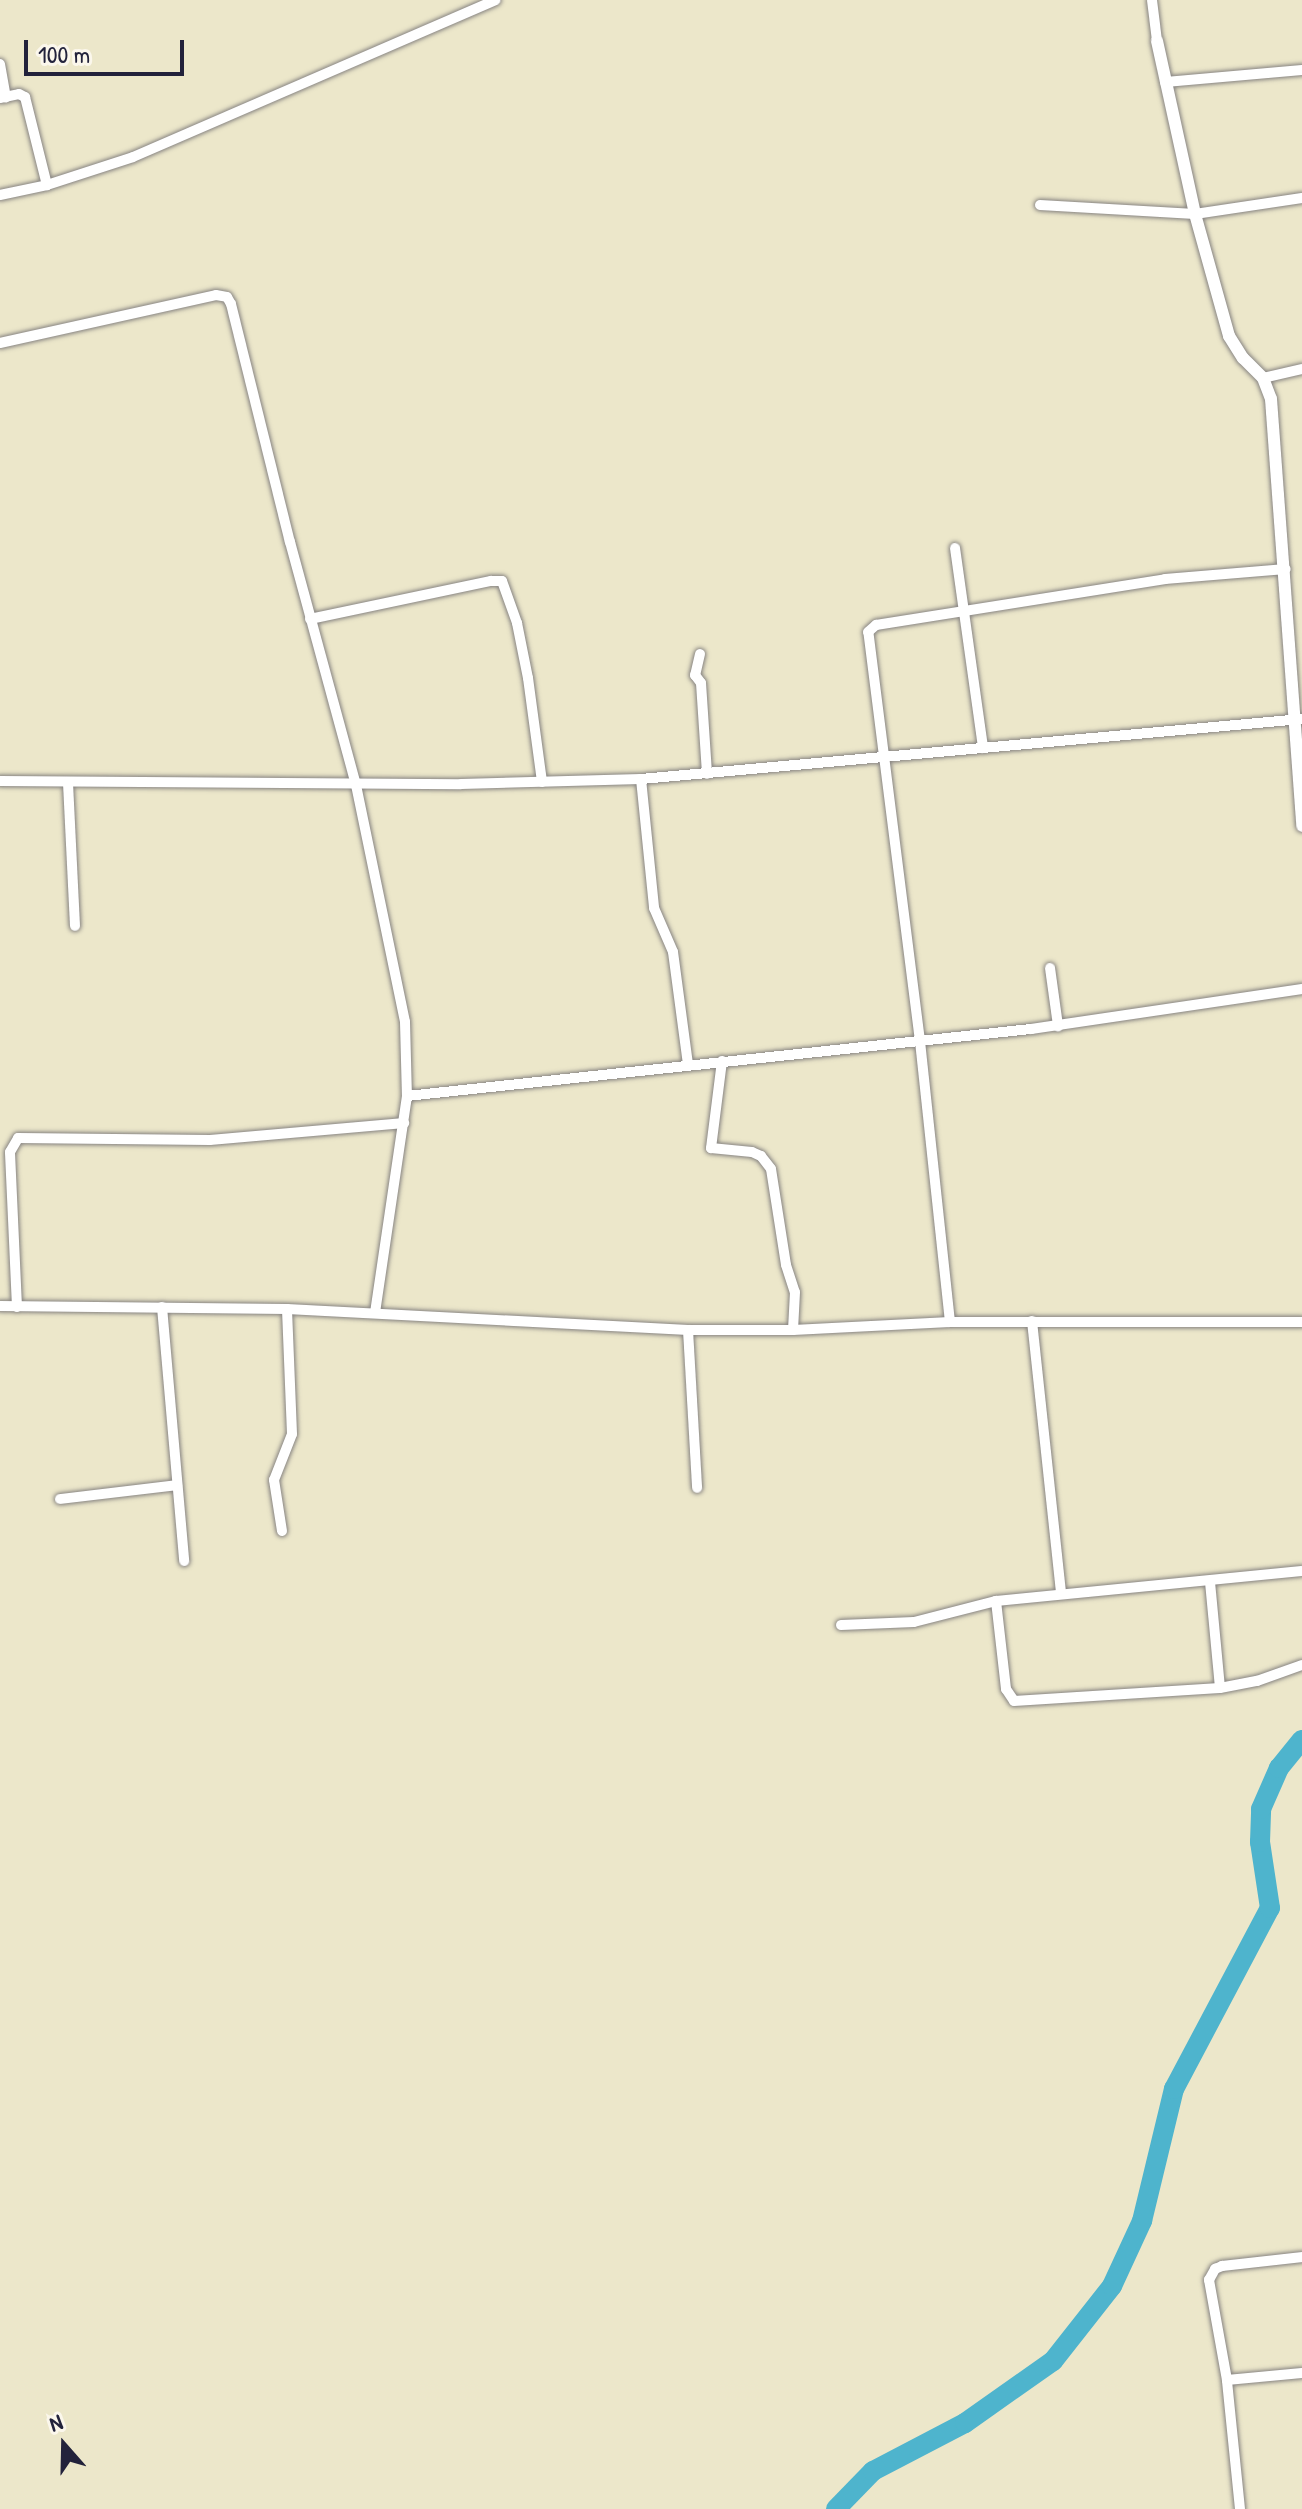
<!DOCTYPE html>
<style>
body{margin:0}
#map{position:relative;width:1302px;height:2509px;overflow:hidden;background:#ece7ca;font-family:"Patrick Hand",sans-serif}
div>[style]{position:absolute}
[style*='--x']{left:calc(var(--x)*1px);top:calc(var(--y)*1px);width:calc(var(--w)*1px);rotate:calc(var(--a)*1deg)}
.river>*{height:20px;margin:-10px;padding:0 10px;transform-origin:10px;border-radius:10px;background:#4eb4cd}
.roads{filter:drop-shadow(0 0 2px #878482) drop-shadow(0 0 2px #878482)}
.minor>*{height:10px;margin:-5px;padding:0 5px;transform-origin:5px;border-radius:5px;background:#fff}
.tertiary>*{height:12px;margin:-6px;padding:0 6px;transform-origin:6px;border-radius:6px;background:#fff}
span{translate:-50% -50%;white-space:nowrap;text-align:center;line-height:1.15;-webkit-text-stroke:6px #fbf7ec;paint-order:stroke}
.north{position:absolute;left:24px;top:2405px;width:80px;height:80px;-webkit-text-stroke:6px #fbf7ec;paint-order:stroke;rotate:340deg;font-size:22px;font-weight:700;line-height:32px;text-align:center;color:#22223b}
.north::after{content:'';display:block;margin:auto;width:28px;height:36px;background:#22223b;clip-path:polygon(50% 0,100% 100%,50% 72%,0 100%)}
.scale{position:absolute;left:24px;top:40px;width:160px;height:36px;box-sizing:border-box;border:4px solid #22223b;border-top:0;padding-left:10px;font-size:24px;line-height:28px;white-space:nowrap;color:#22223b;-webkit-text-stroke:6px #fbf7ec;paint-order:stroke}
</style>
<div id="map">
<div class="river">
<i style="--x:836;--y:2509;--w:53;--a:-45.8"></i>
<i style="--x:873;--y:2471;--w:104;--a:-27.6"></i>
<i style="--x:965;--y:2423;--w:108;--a:-35.2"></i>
<i style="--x:1053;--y:2361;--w:95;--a:-51.8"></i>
<i style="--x:1112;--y:2286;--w:72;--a:-65.2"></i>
<i style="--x:1142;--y:2221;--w:136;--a:-76.4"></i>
<i style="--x:1174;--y:2089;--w:205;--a:-62.1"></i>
<i style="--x:1270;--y:1908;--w:67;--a:-98.6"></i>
<i style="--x:1260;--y:1842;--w:33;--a:-88"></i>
<i style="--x:1261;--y:1809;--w:45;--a:-66.3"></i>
<i style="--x:1279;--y:1768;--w:36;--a:-51"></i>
</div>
<div class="roads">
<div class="minor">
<i style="--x:1152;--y:0;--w:41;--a:83"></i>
<i style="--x:0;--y:64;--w:34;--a:80"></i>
<i style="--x:1165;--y:82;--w:138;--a:-5"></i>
<i style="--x:0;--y:98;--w:19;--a:-12"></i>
<i style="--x:19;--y:94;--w:7;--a:27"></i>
<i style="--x:25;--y:97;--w:91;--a:76"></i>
<i style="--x:0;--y:195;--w:48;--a:-12"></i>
<i style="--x:47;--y:185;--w:90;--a:-18"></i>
<i style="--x:133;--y:157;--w:395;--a:-23.4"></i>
<i style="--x:1040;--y:205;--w:155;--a:3.3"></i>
<i style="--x:1195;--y:214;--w:108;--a:-8.5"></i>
<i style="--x:0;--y:343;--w:221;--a:-12.5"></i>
<i style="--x:216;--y:295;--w:11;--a:10"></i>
<i style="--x:227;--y:297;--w:8;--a:60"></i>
<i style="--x:231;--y:304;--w:245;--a:76.1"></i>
<i style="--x:290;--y:542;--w:252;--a:74.8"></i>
<i style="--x:356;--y:785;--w:242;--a:78.3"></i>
<i style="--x:405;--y:1022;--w:74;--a:88.5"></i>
<i style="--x:407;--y:1096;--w:219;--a:98.4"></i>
<i style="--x:1263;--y:378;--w:40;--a:-13"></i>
<i style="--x:955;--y:548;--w:202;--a:82"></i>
<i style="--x:310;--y:619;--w:185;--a:-11.9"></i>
<i style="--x:491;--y:581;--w:11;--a:0"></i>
<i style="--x:502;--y:581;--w:45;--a:70.3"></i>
<i style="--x:517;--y:623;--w:56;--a:78.7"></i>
<i style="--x:528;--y:678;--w:105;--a:82.3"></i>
<i style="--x:700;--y:654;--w:22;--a:103"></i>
<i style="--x:695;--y:675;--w:10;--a:53"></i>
<i style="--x:701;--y:683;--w:91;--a:86.2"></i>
<i style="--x:641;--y:779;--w:130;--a:84.2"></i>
<i style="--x:654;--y:908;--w:48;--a:66.6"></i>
<i style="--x:673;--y:952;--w:114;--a:82.4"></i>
<i style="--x:0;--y:781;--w:461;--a:0.4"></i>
<i style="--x:461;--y:784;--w:180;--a:-1.6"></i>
<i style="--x:641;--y:779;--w:664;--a:-5.19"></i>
<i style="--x:68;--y:783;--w:143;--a:87.2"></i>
<i style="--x:1050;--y:968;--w:59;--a:82.1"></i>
<i style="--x:722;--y:1061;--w:88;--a:97.2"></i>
<i style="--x:711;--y:1148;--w:41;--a:5.6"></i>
<i style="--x:752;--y:1152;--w:10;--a:24"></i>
<i style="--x:761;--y:1156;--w:16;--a:52"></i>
<i style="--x:771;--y:1169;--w:97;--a:81.1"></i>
<i style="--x:786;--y:1265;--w:28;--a:72"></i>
<i style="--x:795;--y:1292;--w:38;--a:93"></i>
<i style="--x:407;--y:1096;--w:628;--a:-6.13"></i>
<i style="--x:1031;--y:1029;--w:274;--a:-8.4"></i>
<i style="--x:0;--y:1306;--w:287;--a:0.6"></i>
<i style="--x:287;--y:1309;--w:402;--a:3"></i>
<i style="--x:688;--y:1330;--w:105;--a:0"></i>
<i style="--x:793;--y:1330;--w:157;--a:-2.9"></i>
<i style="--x:950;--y:1322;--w:352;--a:0"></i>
<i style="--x:17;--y:1307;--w:155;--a:-92.6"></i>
<i style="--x:10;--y:1152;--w:16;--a:-60"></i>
<i style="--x:18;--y:1138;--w:192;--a:0.6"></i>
<i style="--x:210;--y:1140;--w:195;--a:-5"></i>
<i style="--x:162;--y:1307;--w:255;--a:85"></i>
<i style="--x:1032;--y:1321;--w:274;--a:83.9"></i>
<i style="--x:950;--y:1322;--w:283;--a:-96.1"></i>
<i style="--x:920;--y:1041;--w:412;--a:-97.2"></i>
<i style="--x:868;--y:632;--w:11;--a:-41"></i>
<i style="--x:876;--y:625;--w:293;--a:-9"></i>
<i style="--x:1165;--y:579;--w:121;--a:-4.7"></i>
<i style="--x:688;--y:1330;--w:158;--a:86.7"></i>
<i style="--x:60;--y:1499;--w:118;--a:-6.8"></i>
<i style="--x:282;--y:1531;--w:52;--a:-98.9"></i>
<i style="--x:274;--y:1480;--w:49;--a:-68.6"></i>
<i style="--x:292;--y:1434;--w:125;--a:-92.3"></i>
<i style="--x:1210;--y:1582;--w:106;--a:84.6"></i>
<i style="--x:996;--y:1601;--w:89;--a:83.5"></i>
<i style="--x:1006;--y:1689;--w:14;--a:56"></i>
<i style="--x:1014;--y:1701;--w:206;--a:-3.6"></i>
<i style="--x:1220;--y:1688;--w:38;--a:-11"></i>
<i style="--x:1257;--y:1681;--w:48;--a:-19.6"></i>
<i style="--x:841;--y:1625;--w:73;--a:-2.4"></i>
<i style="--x:914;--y:1622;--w:85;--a:-14.4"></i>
<i style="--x:996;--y:1601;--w:307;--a:-5.6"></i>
<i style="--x:1227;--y:2380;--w:75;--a:-5.3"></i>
<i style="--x:1240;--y:2509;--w:130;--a:-95.8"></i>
<i style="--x:1227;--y:2380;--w:102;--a:-100.2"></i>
<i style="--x:1209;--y:2280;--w:13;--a:-61"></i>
<i style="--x:1215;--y:2269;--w:8;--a:-23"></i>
<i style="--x:1222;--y:2266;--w:81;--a:-6.4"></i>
</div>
<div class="tertiary">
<i style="--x:1157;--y:41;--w:177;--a:77.6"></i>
<i style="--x:1195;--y:214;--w:127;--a:74.4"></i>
<i style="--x:1229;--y:336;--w:26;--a:58"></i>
<i style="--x:1243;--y:358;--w:28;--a:45"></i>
<i style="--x:1263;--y:378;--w:22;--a:69"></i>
<i style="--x:1271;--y:399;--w:428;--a:85.8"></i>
</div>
</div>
<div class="north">N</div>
<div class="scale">100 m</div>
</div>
